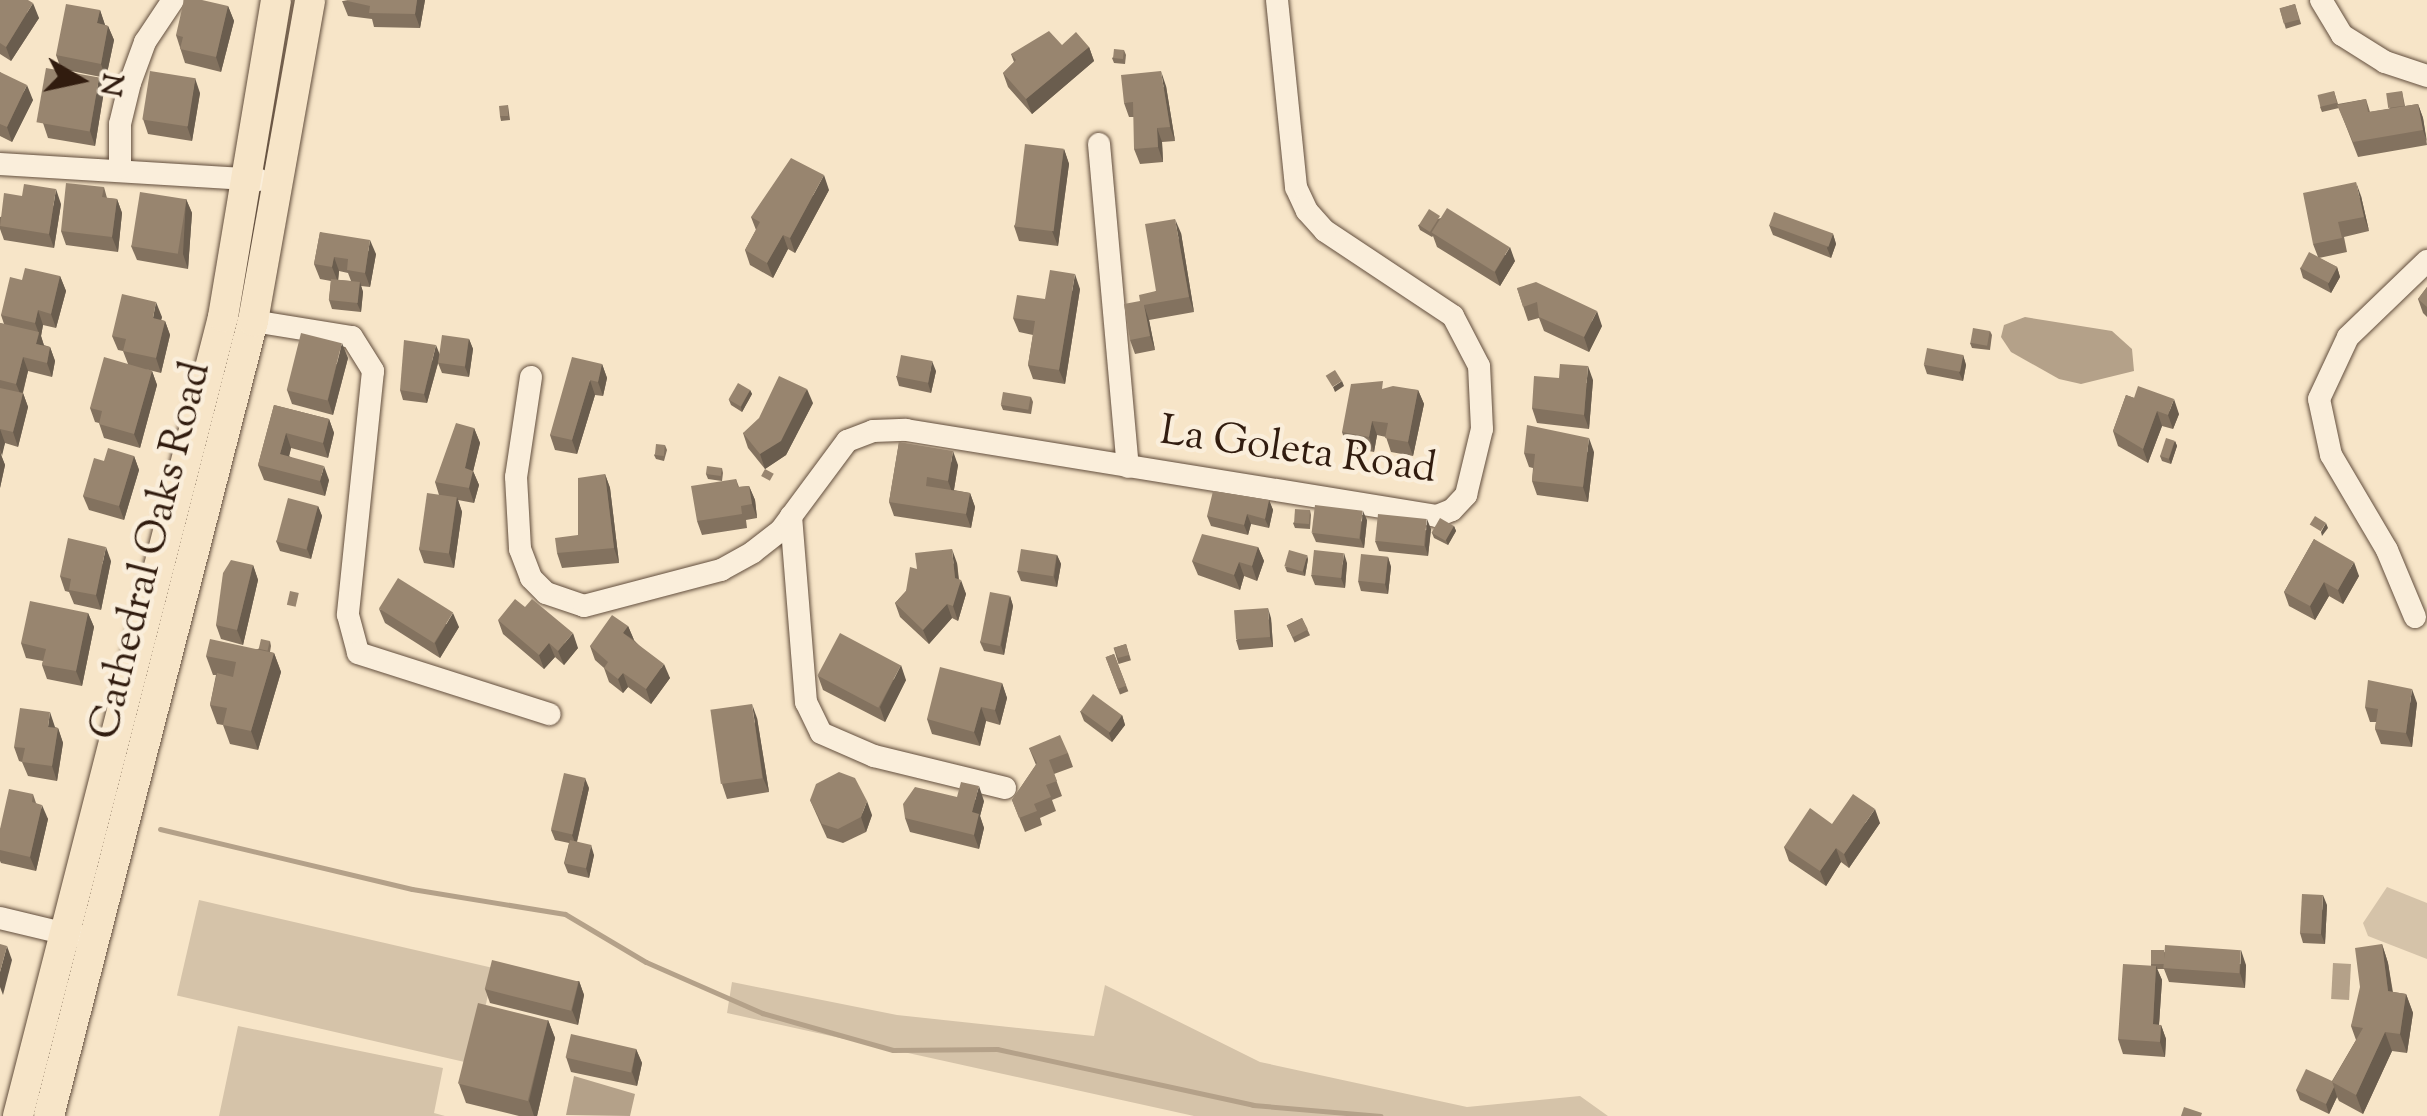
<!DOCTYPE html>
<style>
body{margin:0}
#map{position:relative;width:2427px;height:1116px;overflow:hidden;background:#f7e5c8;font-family:"Sorts Mill Goudy",serif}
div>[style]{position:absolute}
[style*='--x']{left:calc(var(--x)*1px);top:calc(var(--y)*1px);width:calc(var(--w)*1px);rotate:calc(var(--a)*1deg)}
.green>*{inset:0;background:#d5c3a9;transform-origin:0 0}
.water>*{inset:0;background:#b4a189;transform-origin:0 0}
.stream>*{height:5px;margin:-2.5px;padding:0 2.5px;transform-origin:2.5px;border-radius:2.5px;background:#b4a189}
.roads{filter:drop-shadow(0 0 2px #624e3d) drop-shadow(0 0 2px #624e3d)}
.minor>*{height:22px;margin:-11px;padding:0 11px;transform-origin:11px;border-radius:11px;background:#faeedb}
.major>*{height:30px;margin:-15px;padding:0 15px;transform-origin:15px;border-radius:15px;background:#f7e5c8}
.wall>*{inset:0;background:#83725f;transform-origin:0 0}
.shaded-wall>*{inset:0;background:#6a5d4e}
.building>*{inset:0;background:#98856f;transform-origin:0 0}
span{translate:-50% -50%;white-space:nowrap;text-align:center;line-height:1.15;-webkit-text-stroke:9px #faeedb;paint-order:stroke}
.street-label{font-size:42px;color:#311c0f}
.north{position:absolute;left:30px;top:30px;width:100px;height:100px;-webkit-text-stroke:8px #faeedb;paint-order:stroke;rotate:99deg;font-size:28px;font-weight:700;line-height:40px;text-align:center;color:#311c0f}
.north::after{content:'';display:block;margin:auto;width:35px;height:45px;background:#311c0f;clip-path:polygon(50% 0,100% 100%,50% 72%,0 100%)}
</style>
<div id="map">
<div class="green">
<i style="clip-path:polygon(2387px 887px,2427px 903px,2427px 959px,2368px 936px,2363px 923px)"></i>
<i style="left:199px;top:900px;width:303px;height:98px;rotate:13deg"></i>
<i style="clip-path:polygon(732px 982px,897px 1015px,1094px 1036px,1105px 985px,1260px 1062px,1467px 1107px,1580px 1096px,1608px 1116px,1194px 1116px,727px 1013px)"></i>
<i style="clip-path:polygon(238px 1026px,443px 1068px,434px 1113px,445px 1116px,219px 1116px)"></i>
</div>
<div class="water">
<i style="clip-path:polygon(2025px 317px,2112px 331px,2132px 349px,2134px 371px,2081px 384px,2059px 379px,2011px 352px,2001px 337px,2004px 325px)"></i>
<i style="left:2333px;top:963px;width:18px;height:36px;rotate:3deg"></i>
<i style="clip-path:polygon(574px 1076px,635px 1094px,630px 1116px,566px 1115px)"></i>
</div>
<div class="stream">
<i style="--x:160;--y:829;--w:259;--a:13.4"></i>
<i style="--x:412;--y:889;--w:155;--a:9.3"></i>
<i style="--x:565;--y:914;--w:94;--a:30.7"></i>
<i style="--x:646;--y:962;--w:127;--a:23.7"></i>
<i style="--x:762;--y:1013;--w:136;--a:15.8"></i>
<i style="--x:893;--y:1050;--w:104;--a:-0.6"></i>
<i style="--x:997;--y:1049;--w:262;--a:12.3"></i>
<i style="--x:1253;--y:1105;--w:128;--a:4.9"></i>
</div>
<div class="roads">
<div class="minor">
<i style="--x:2321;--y:0;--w:41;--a:59"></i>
<i style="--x:2342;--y:35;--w:51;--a:32.1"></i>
<i style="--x:2385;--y:62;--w:44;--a:18.4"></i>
<i style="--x:1099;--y:144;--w:324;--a:84.9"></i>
<i style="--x:0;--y:164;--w:260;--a:3.5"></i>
<i style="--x:120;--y:168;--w:44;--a:-90"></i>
<i style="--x:120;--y:124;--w:42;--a:-76.3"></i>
<i style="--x:130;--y:83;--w:44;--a:-69.9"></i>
<i style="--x:145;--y:42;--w:50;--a:-56.3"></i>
<i style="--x:253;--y:321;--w:100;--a:9.2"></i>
<i style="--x:352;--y:337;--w:40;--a:58"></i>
<i style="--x:373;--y:371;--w:245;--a:95.9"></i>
<i style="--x:348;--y:615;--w:39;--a:75"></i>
<i style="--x:358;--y:653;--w:201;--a:17.7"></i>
<i style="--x:531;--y:377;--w:101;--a:98.5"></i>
<i style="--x:516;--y:477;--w:72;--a:86.8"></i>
<i style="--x:520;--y:549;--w:31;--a:69"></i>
<i style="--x:531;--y:578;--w:21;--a:45"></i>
<i style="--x:546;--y:593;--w:40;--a:18.9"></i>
<i style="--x:584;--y:606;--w:142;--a:-14.7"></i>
<i style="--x:721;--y:570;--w:37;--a:-29"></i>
<i style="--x:753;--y:552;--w:36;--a:-38"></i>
<i style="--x:781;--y:530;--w:111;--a:-53.4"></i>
<i style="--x:847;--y:441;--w:28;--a:-21"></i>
<i style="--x:873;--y:431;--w:33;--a:-2"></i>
<i style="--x:906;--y:430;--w:538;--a:9.2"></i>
<i style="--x:1437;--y:516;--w:16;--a:-22"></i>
<i style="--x:1452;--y:510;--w:21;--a:-47"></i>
<i style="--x:1466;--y:495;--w:68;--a:-76.4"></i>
<i style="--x:1482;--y:429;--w:63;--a:-92.7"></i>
<i style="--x:1479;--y:366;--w:56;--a:-117.5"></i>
<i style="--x:1453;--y:316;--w:154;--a:-146.4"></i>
<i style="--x:1325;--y:231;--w:27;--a:-132"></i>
<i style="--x:1307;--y:211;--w:26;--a:-115"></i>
<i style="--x:1296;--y:187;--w:188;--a:-95.8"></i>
<i style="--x:791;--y:516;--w:187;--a:85.4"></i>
<i style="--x:806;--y:702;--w:34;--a:64"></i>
<i style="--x:821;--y:733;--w:58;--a:23.5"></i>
<i style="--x:874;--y:756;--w:135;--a:13.7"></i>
<i style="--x:2415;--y:617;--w:73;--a:-112.7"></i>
<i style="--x:2387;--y:550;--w:110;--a:-120.5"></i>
<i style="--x:2331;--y:455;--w:57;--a:-102.1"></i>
<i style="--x:2319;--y:399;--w:68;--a:-64.9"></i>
<i style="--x:2348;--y:337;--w:110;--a:-43.9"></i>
<i style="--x:0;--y:918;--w:81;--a:13.5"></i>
</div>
<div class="major">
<i style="--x:18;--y:1116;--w:825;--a:-75.61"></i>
<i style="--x:223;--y:317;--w:321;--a:-80.5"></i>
<i style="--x:49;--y:1116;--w:821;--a:-75.61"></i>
<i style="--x:253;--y:321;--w:326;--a:-79.9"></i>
</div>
</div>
<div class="wall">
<i style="clip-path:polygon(0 0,39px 18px,11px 61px,0 54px)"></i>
<i style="clip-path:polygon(425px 0,420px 28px,374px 27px,372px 19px,348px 16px,342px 1px)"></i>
<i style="left:2295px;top:4px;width:21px;height:16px;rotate:73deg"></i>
<i style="clip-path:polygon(228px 6px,234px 21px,221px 72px,185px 63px,176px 35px)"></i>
<i style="clip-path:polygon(100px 10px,105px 25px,108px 26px,114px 40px,106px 78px,61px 69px,56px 55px)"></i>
<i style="clip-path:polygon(1089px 47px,1094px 61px,1032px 114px,1008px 87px,1003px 73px,1014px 62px,1011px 54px)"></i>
<i style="clip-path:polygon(1124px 50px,1126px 55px,1125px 64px,1114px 63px,1112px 58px)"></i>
<i style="clip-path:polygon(0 72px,33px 100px,12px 142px,0 136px)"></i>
<i style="clip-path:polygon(1166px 86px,1175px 141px,1162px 142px,1163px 162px,1140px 164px,1134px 149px,1134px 117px,1129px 117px,1124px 103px)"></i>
<i style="clip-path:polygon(104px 91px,95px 146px,48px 138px,43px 123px)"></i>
<i style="clip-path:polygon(2334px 91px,2338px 104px,2366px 99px,2370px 112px,2389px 109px,2402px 91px,2405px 106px,2418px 104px,2423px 118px,2427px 145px,2358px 157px,2339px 108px,2322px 112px,2320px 107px)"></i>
<i style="clip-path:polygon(200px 93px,192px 141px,148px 134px,143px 119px)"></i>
<i style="clip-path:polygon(508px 105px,510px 120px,501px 121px,500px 116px)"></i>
<i style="clip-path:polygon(1064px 149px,1069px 164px,1058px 246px,1019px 241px,1014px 226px)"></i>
<i style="clip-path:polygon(104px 187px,107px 198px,117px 199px,122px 213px,118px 252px,66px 245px,61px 231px)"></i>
<i style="clip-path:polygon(829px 190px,795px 253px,788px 249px,773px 278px,750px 265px,745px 250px,756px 230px,751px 217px)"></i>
<i style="clip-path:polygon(2361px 196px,2369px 231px,2344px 237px,2347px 252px,2319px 258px,2337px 267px,2340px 277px,2331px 293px,2303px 278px,2300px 268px,2318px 257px,2313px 244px)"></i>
<i style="clip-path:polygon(186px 199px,192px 213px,188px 269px,137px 260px,131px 246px)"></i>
<i style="clip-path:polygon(61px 204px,54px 248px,4px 240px,0 229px,0 217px)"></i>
<i style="clip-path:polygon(1441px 218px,1515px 261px,1500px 286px,1437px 247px,1433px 236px,1432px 237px,1420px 230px,1418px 225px)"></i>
<i style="clip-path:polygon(1769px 225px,1833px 234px,1836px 244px,1831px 258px,1773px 235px)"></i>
<i style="clip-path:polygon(evenodd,320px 232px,376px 254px,370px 287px,361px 286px,363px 292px,361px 312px,332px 309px,329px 300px,331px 281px,320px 279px,314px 264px,320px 232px,339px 271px,348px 273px,351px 281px,338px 280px,339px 271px)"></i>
<i style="clip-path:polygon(1181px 233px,1194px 312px,1149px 320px,1155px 350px,1135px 354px,1130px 340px,1140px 301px,1156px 291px)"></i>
<i style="clip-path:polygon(60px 276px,66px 291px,56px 328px,43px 325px,41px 336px,44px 345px,50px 347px,55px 361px,52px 377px,28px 371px,23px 393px,28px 407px,18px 447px,5px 443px,1px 455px,5px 465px,0 488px,0 323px,4px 324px,1px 315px,22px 280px)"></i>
<i style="clip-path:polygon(2427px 287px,2427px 317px,2423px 313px,2418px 299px)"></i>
<i style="clip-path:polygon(1517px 288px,1602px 326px,1589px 352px,1544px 331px,1539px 318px,1528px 321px)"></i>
<i style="clip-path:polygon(1080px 289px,1065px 384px,1033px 379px,1028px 365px,1033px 335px,1019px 332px,1013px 318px,1045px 299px)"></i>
<i style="clip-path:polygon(162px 317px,161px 320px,165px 321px,170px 335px,161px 373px,145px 369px,152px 371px,157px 385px,140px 448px,104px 438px,99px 423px,95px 422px,90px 408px,128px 364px,123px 351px,118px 350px,112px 336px)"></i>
<i style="clip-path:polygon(1990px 331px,1992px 335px,1990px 350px,1972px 348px,1970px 343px)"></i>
<i style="clip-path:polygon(469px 339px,473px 349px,469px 377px,442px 373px,438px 363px,439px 360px,427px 403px,403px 400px,400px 390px,440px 354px)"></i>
<i style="clip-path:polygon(1963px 355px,1966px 365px,1963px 381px,1927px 374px,1924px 365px)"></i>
<i style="clip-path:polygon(348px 358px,333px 415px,292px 404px,287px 390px)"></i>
<i style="clip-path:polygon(602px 364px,607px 378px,603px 396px,595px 395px,577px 454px,555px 450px,550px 435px)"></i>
<i style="clip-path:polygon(936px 371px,931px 393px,899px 386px,896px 376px)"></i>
<i style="clip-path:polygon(1593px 380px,1589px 429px,1537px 423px,1532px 408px)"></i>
<i style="clip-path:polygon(1386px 388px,1418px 390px,1424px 404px,1413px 456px,1391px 452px,1386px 437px,1377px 435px,1374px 452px,1347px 447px,1342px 432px)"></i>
<i style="clip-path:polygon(750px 390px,752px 394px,742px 412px,731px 405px,729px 400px)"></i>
<i style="clip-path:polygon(2126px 395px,2179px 414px,2173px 429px,2162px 426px,2148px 463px,2118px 446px,2113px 431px)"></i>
<i style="clip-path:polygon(1031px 397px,1033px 402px,1031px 414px,1003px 410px,1001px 405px)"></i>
<i style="clip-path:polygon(813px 403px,786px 455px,765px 469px,748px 448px,743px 433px)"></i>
<i style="clip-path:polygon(274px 405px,329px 419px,334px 433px,328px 458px,291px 448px,289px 456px,329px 480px,325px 496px,264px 480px,258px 465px)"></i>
<i style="clip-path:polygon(474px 428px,480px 443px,473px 471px,479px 485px,474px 503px,458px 500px,462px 512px,454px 568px,424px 563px,419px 549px,439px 495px,435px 482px)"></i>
<i style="clip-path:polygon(2175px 441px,2177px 446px,2171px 464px,2162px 461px,2160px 456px)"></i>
<i style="clip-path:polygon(899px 442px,958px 465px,954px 490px,970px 493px,975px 507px,971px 528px,894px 516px,889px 502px)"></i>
<i style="clip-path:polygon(665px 445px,667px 450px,664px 461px,656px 459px,654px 455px)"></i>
<i style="clip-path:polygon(1594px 452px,1588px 502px,1537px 495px,1532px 481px,1533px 468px,1529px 467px,1524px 453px)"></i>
<i style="clip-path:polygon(134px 456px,139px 470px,124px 520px,89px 510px,83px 496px,104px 461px)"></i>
<i style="clip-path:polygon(722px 468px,723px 473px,722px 481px,708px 479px,706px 474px)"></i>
<i style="clip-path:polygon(605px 474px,610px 488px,619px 563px,562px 568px,557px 553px,578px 535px)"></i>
<i style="clip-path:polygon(736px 479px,739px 487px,749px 486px,755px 500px,757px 518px,746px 520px,747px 528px,702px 535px,697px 521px)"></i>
<i style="clip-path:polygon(1269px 500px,1273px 510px,1269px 528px,1251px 524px,1248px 535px,1211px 526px,1207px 516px)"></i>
<i style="clip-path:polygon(318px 506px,322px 516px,311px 559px,280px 551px,276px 541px)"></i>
<i style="clip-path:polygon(1310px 510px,1311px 515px,1310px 529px,1295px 528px,1293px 523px)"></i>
<i style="clip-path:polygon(1367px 520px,1364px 548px,1316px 542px,1312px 533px)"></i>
<i style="clip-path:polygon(1454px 526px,1456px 531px,1448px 545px,1434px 538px,1432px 533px)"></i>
<i style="clip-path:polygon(1431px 529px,1428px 556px,1379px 551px,1375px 541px)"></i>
<i style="clip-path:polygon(2314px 539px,2359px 576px,2343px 604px,2329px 596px,2315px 620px,2289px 606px,2284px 592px)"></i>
<i style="clip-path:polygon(1258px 547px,1264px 561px,1257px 581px,1244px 576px,1240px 590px,1198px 575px,1192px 561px)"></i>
<i style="clip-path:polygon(1057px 555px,1061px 564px,1057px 587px,1021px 581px,1017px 571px)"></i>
<i style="clip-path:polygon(1388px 557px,1391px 567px,1388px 594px,1361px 591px,1358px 581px)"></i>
<i style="clip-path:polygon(1308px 559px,1305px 576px,1287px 572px,1285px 567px)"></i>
<i style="clip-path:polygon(111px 561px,101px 610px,74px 604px,69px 592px,65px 591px,60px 576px)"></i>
<i style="clip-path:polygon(957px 563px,959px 579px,966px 594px,958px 621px,952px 618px,929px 644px,900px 617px,895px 603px,906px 591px,917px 569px)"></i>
<i style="clip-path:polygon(1347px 563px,1345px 588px,1315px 585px,1311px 575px)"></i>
<i style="clip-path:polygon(253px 565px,258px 580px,243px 645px,221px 639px,216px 625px)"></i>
<i style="clip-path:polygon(1010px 596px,1013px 606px,1004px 655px,984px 651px,980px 642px)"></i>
<i style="clip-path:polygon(379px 609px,459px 627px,440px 658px,385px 623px)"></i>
<i style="clip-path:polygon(88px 613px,94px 627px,82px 686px,47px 679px,42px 665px,43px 661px,26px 658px,21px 643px)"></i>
<i style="clip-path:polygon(1271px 618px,1273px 647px,1239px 650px,1236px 640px)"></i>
<i style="left:1302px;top:618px;width:19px;height:17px;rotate:65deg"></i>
<i style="clip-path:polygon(498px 620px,578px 648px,564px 665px,555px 657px,544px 669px,503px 634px)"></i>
<i style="clip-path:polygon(628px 626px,634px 640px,670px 678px,651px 704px,628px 687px,623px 693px,609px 682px,604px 668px,595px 660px,590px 646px)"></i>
<i style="clip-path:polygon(270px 641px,271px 646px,270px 652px,274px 653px,281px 672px,258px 750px,230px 744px,223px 725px,217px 724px,210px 705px,216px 675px,213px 675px,206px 656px,258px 649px)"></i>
<i style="left:1126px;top:644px;width:17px;height:13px;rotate:73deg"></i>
<i style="left:1114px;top:654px;width:40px;height:9px;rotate:69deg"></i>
<i style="clip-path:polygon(818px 676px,906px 680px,885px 722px,823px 690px)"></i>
<i style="clip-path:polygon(1002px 683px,1007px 698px,1000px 725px,986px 721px,980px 746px,932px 734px,927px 719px)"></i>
<i style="clip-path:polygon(2417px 703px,2412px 747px,2381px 744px,2375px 729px,2376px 722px,2370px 722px,2365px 707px)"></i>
<i style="clip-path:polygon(1080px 711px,1122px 715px,1125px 725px,1112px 742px,1084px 721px)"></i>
<i style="clip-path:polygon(757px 718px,769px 792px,727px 799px,722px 784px)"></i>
<i style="clip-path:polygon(55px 727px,58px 728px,63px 743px,57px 781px,28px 776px,22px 762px,19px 761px,14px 747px)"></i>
<i style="clip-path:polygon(1029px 748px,1068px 753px,1073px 767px,1054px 774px,1062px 796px,1052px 800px,1056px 811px,1040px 818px,1042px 825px,1025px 832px,1012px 800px,1036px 765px)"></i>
<i style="clip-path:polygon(589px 788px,577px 842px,594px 855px,589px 878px,568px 873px,564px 863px,569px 843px,555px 840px,551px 830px)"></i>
<i style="clip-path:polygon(33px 794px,36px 803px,48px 819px,36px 871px,1px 863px,0 861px,0 829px)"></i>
<i style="clip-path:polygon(957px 797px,984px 801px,980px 816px,984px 828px,979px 849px,910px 832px,905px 818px)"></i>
<i style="clip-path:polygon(810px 800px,872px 815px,866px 832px,843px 843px,827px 838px)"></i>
<i style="clip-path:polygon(1880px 823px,1849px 868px,1841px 862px,1826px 886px,1789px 861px,1784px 847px,1832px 824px)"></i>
<i style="clip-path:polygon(2327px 905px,2325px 944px,2303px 943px,2300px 933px)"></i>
<i style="clip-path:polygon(2382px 944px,2388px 963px,2393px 992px,2406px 994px,2413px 1013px,2407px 1053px,2392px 1051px,2363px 1114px,2339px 1101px,2337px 1097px,2329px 1114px,2300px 1100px,2296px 1090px,2332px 1081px,2356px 1040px,2351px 1026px)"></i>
<i style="clip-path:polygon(2151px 950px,2246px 965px,2245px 988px,2169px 982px,2164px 969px,2157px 969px,2162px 980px,2159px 1025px,2161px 1025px,2166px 1039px,2165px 1057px,2123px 1054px,2118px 1039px,2151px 966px)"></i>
<i style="clip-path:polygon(579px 981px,584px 995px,578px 1025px,490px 1003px,485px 989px)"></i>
<i style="clip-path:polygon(548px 1020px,555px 1038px,537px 1116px,519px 1116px,466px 1103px,459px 1084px)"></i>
<i style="clip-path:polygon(636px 1049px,642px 1063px,637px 1086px,571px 1072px,566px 1057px)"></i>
</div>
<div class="shaded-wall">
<i style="clip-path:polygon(417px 0,425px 0,420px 28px,415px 14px)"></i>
<i style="clip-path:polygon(33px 3px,39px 18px,11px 61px,6px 47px)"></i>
<i style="clip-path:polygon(228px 6px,234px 21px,221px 72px,216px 57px)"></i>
<i style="clip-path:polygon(100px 10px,105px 25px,97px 23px)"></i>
<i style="clip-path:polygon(108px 26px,114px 40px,106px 78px,101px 64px)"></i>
<i style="clip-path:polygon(1089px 47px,1094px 61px,1032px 114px,1026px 99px)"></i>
<i style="clip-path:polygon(1161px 71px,1166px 86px,1175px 141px,1170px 127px)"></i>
<i style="clip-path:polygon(99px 77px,104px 91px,95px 146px,90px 131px)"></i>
<i style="clip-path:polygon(195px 78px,200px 93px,192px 141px,187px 126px)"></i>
<i style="clip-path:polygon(27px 85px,33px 100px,12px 142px,7px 127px)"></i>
<i style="clip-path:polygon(2418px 104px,2423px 118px,2427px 142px,2423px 130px)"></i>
<i style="clip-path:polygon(1157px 128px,1162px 142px,1163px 162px,1158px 147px)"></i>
<i style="clip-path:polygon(1064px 149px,1069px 164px,1058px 246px,1052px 231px)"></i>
<i style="clip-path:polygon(824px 175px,829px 190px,795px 253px,790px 238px)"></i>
<i style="clip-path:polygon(2356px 182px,2361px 196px,2369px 231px,2364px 217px)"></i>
<i style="clip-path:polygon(56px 189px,61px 204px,54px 248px,49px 234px)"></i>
<i style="clip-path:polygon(117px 199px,122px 213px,118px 252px,112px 237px)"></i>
<i style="clip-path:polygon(186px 199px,192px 213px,188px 269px,183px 254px)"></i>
<i style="clip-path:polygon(1175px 219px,1181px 233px,1194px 312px,1189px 297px)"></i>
<i style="clip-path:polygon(1833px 234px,1836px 244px,1831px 258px,1827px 248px)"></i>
<i style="clip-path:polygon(783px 235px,788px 249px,773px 278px,767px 263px)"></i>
<i style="clip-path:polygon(370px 240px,376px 254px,370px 287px,365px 273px)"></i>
<i style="clip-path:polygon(1510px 247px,1515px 261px,1500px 286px,1495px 272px)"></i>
<i style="clip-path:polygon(334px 257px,339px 271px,338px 282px,332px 267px)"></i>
<i style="clip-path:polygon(2337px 267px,2340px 277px,2331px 293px,2328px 284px)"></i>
<i style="clip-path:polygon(1075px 274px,1080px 289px,1065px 384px,1059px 370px)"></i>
<i style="clip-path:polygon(60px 276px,66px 291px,56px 328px,51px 314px)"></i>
<i style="clip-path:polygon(360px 282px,363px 292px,361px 312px,357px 303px)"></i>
<i style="clip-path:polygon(156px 302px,162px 317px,158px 332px,153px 318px)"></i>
<i style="clip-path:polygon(1144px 305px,1149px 320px,1155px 350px,1150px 336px)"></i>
<i style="clip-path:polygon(38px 310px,43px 325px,41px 336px,44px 346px,36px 344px,39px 334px,35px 323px)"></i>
<i style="clip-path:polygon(1597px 311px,1602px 326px,1589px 352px,1584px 337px)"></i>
<i style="clip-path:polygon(165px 321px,170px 335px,161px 373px,156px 358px)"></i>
<i style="clip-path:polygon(469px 339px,473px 349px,469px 377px,465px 367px)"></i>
<i style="clip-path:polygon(342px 343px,348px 358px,333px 415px,328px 400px)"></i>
<i style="clip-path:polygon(436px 345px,440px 355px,427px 403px,424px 394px)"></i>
<i style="clip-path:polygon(50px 347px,55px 361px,52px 377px,47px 363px)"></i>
<i style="clip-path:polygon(1963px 355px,1966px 365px,1963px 381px,1959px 372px)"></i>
<i style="clip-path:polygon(23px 357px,28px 371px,22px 395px,23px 393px,28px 407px,18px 447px,13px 432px,22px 398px,16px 384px)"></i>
<i style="clip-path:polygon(932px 361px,936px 371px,931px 393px,928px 383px)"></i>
<i style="clip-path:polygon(602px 364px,607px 378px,603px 396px,598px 382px)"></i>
<i style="clip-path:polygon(1588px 366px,1593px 380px,1589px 429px,1584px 415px)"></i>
<i style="clip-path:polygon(152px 371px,157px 385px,140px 448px,134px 434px)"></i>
<i style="clip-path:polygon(590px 380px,595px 395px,577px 454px,572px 440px)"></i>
<i style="clip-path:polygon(1342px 381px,1344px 386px,1335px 392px,1333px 387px)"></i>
<i style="clip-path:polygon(807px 389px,813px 403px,786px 455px,765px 469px,760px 454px)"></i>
<i style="clip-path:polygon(750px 390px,752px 394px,742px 412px,741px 407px)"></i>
<i style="clip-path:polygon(1418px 390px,1424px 404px,1413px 456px,1408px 442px)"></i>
<i style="clip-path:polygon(2174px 399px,2179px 414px,2173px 429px,2168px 415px)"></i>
<i style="clip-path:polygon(2157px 411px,2162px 426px,2148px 463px,2143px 449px)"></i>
<i style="clip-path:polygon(329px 419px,334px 433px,328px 458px,323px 443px)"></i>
<i style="clip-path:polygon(1372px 421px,1377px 435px,1374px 452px,1369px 437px)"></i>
<i style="clip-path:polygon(474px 428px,480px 443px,472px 476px,473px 471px,479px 485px,474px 503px,469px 488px,465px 468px)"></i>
<i style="clip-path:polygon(0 429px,5px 443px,2px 456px,0 449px)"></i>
<i style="clip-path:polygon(286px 433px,291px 448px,286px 469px,280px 454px)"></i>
<i style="clip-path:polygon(1589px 438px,1594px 452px,1588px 502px,1583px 487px)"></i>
<i style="clip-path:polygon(2175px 441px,2177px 446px,2171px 464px,2169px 459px)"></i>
<i style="clip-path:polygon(953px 451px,958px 465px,953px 495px,948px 481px)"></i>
<i style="clip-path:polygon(0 452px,5px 465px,0 488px)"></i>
<i style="clip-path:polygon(134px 456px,139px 470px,124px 520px,119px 506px)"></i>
<i style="clip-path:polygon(324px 466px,329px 480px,325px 496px,320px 481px)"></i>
<i style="clip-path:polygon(605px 474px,610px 488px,619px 563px,614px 548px)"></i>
<i style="clip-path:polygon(749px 486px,755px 500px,757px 518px,752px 504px)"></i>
<i style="clip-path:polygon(970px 493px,975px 507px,971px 528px,966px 514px)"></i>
<i style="clip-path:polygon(457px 497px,462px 512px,454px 568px,449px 553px)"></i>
<i style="clip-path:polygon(1269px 500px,1273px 510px,1269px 528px,1265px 519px)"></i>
<i style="clip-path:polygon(318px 506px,322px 516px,311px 559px,307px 549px)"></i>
<i style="clip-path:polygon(1363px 511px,1367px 520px,1364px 548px,1360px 538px)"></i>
<i style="clip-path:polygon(1247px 514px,1251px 524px,1248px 535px,1244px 525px)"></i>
<i style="clip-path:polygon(1427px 519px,1431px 529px,1428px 556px,1425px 546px)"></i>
<i style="clip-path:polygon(2326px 523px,2328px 528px,2322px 536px,2321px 532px)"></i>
<i style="clip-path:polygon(1454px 526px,1456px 531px,1448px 545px,1446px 540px)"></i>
<i style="clip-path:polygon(106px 547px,111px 561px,101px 610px,96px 595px)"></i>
<i style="clip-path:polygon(1258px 547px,1264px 561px,1257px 581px,1252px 566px)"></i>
<i style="clip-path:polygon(952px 549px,957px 563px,959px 586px,961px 580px,966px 594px,958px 621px,953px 606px,955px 578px)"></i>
<i style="clip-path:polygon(1344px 553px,1347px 563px,1345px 588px,1341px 578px)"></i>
<i style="clip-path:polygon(1057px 555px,1061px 564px,1057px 587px,1054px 577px)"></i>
<i style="clip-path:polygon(1307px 555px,1308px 559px,1305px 576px,1303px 571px)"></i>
<i style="clip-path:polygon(1388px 557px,1391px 567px,1388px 594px,1385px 584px)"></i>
<i style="clip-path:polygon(1239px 562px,1244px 576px,1240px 590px,1234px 575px)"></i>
<i style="clip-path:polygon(2354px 562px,2359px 576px,2343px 604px,2338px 590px)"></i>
<i style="clip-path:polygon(253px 565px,258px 580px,243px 645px,237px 630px)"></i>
<i style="clip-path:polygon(2324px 582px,2329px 596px,2315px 620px,2310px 606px)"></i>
<i style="clip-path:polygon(1010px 596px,1013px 606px,1004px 655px,1001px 645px)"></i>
<i style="clip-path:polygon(947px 604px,952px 618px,929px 644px,923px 630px)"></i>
<i style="clip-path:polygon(1268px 608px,1271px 618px,1273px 647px,1270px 637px)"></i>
<i style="clip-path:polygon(88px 613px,94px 627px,82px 686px,76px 671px)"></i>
<i style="clip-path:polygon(453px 613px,459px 627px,440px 658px,435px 643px)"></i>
<i style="clip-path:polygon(628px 626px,634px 640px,623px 633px)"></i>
<i style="clip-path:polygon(573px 633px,578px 648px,564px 665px,558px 651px)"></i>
<i style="clip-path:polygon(549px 643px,555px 657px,544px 669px,539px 655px)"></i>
<i style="clip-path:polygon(274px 653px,281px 672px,258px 750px,251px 731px)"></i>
<i style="clip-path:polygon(664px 664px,670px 678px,651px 704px,646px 689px)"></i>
<i style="clip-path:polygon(901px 665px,906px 680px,885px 722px,880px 707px)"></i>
<i style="clip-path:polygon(623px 673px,628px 687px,623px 693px,618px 679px)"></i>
<i style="clip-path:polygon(1002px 683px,1007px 698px,1000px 725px,995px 710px)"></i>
<i style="clip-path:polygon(2412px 689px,2417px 703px,2412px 747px,2406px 733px)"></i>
<i style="clip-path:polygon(752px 704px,757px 718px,769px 792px,763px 778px)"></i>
<i style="clip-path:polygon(981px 707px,986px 721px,980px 746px,974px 732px)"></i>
<i style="clip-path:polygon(50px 712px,55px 727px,53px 741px,48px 727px)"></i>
<i style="clip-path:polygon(1122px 715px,1125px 725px,1112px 742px,1109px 733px)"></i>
<i style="clip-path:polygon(58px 728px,63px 743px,57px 781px,52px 766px)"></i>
<i style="clip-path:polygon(585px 778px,589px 788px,576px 845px,572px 835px)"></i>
<i style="clip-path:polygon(979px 786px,984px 801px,980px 816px,984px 828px,979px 849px,974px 835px,972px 812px)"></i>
<i style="clip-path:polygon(867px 801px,872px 815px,866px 832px,861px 817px)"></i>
<i style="clip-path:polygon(42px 805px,48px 819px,36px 871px,30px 857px)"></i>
<i style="clip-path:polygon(1875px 809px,1880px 823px,1849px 868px,1844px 854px)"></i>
<i style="clip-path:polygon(591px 845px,594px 855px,589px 878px,586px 868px)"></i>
<i style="clip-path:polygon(1836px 848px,1841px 862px,1826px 886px,1820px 871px)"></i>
<i style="clip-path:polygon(2323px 895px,2327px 905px,2325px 944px,2321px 934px)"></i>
<i style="clip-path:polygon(2382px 944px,2388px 963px,2395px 1010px,2388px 991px)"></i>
<i style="clip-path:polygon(7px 946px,12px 960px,3px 995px,0 987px,0 972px)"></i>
<i style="clip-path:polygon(2241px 950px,2246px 965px,2245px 988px,2240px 973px)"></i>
<i style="clip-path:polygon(2156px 966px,2162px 980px,2158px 1039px,2153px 1024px)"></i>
<i style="clip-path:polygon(579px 981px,584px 995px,578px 1025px,572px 1010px)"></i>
<i style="clip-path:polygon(2406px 994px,2413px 1013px,2407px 1053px,2400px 1034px)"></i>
<i style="clip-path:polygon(548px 1020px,555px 1038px,537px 1116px,534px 1116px,529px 1101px)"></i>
<i style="clip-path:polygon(2161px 1025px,2166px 1039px,2165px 1057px,2160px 1042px)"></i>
<i style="clip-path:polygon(2385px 1032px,2392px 1051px,2363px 1114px,2356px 1095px)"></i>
<i style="clip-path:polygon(636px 1049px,642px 1063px,637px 1086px,632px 1072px)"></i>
<i style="clip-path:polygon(2334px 1087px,2337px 1097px,2329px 1114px,2326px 1104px)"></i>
</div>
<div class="building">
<i style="clip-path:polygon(0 0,28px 0,33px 3px,6px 47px,0 43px)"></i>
<i style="clip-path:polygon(184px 0,202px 0,228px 6px,216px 57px,180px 49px,183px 37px,176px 35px)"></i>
<i style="clip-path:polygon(343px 0,417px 0,415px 14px,369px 13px,370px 6px)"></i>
<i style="clip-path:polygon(66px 4px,100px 10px,97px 23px,108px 26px,101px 64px,56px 55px)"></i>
<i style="left:2295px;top:4px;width:16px;height:16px;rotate:75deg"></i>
<i style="clip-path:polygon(1049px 31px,1062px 45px,1076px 32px,1089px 47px,1026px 99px,1003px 73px,1016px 60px,1011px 54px)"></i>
<i style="left:1114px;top:49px;width:10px;height:9px;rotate:6deg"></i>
<i style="left:46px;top:68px;width:54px;height:55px;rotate:10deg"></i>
<i style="left:150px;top:71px;width:46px;height:49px;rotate:9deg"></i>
<i style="clip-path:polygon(1161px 71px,1170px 127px,1157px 128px,1158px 147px,1134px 149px,1133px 102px,1124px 103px,1121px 75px)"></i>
<i style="clip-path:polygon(0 72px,27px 85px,7px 127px,0 124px)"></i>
<i style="left:2334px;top:91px;width:12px;height:17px;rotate:76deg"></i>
<i style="left:2402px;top:91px;width:15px;height:16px;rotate:82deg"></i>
<i style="clip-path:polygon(2366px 99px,2368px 112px,2418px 104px,2423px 130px,2353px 142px,2337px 105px)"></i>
<i style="clip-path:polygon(508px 105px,508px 116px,500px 116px,499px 106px)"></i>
<i style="left:1025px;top:144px;width:39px;height:83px;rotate:7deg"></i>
<i style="clip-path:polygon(791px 158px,824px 175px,790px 238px,783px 235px,767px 263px,745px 250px,760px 222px,751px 217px)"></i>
<i style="clip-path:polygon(2356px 182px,2364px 217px,2338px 222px,2342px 238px,2313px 244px,2303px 193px)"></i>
<i style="clip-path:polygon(66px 183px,104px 187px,102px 197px,117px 199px,112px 237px,61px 231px)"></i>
<i style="clip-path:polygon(24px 184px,56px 189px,49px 234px,0 226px,4px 193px,22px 196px)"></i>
<i style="left:140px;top:192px;width:47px;height:55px;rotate:9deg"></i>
<i style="left:1447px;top:208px;width:74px;height:29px;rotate:32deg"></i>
<i style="left:1429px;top:209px;width:13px;height:19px;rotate:32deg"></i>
<i style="left:1774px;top:212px;width:63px;height:14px;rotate:20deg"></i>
<i style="clip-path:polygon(1175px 219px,1189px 297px,1144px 305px,1150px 336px,1130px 340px,1124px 304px,1140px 301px,1139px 295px,1156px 291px,1145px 224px)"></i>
<i style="clip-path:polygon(320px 232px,370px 240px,365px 273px,347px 270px,348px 259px,334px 257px,332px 267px,314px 264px)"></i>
<i style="left:2309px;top:252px;width:32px;height:18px;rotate:28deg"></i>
<i style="clip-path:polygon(25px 268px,60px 276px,51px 314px,38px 310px,35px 323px,1px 315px,10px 277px,22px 280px)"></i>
<i style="clip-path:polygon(1050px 270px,1075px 274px,1059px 370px,1028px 365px,1035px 321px,1013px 318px,1017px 295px,1045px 299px)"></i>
<i style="left:331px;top:279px;width:29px;height:21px;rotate:6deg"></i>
<i style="clip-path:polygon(1536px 282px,1597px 311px,1584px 337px,1539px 317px,1537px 302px,1523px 307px,1517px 288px)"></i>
<i style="clip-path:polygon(2427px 287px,2427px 307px,2418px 299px)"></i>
<i style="clip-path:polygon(122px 294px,156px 302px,153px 318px,165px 321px,156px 358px,123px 351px,126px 339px,112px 336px)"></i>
<i style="clip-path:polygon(0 323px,39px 332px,36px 344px,50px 347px,47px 363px,23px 357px,16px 384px,0 380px)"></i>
<i style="left:1973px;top:328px;width:17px;height:15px;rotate:10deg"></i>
<i style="left:301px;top:333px;width:42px;height:59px;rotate:14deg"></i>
<i style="left:442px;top:335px;width:27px;height:28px;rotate:8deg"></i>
<i style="clip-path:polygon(404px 340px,436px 345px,424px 394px,400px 390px)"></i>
<i style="left:1927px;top:348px;width:37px;height:17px;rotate:11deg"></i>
<i style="left:901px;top:355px;width:32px;height:22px;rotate:11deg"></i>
<i style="clip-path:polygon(104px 357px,152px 371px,134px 434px,99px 424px,102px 411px,90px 408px)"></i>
<i style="clip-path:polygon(572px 357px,602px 364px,598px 382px,590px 380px,572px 440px,550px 435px)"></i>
<i style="clip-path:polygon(1560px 364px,1588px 366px,1584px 415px,1532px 408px,1534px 376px,1559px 378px)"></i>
<i style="left:1335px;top:370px;width:13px;height:11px;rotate:58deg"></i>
<i style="clip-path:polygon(779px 376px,807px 389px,781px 441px,760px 454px,743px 433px,759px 418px)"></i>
<i style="clip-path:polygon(1383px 381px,1382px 389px,1393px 386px,1418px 390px,1408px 442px,1385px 438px,1388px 423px,1372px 421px,1369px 437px,1342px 432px,1351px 384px)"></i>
<i style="left:738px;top:383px;width:14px;height:19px;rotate:30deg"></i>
<i style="clip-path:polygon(2138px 386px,2174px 399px,2168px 415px,2157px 411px,2143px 449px,2113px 431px,2126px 395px,2134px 398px)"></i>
<i style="clip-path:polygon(0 388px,23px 393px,13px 432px,0 429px)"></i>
<i style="left:1003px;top:392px;width:28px;height:13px;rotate:10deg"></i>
<i style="clip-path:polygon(274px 405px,329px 419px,323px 443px,286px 433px,280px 454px,324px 466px,320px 481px,258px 465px)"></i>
<i style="clip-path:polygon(456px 423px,474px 428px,465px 468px,473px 471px,469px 488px,435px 482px)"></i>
<i style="clip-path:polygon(1527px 425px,1589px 438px,1583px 487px,1532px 481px,1535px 454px,1524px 453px)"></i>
<i style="left:2166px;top:438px;width:9px;height:19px;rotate:18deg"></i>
<i style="clip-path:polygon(899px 442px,953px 451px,948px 481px,927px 477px,926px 486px,970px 493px,966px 514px,889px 502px)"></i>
<i style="left:656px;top:444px;width:9px;height:11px;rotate:6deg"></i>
<i style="clip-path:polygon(108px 448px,134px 456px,119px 506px,83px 496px,94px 458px,104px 461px)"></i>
<i style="left:707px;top:466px;width:15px;height:8px;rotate:8deg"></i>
<i style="left:765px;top:469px;width:10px;height:8px;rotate:29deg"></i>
<i style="clip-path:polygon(605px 474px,614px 548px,557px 553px,555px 538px,578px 535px,578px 478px)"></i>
<i style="clip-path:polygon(736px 479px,738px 487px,749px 486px,752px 504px,741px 506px,742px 514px,697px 521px,691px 486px)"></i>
<i style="clip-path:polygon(1213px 491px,1269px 500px,1265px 519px,1247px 514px,1244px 525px,1207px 516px)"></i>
<i style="left:427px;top:493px;width:30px;height:57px;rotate:8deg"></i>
<i style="left:288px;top:498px;width:31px;height:45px;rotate:15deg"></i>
<i style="left:1315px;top:505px;width:48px;height:28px;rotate:7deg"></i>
<i style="left:1295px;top:509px;width:15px;height:14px;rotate:4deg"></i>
<i style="left:1378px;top:514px;width:49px;height:27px;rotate:6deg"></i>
<i style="left:2315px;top:516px;width:13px;height:10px;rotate:32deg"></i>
<i style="left:1440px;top:518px;width:16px;height:17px;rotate:30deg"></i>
<i style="clip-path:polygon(1202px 534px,1258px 547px,1252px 566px,1239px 562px,1234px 575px,1192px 561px)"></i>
<i style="clip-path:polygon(68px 538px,106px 547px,96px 595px,69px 590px,71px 579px,60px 576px)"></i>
<i style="clip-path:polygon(2314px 539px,2354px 562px,2338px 590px,2324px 582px,2310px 606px,2284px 592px)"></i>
<i style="clip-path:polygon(952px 549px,955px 578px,961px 580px,953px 606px,947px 604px,923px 630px,895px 603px,906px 591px,910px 567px,917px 569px,915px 553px)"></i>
<i style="left:1021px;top:549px;width:36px;height:22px;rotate:9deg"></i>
<i style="left:1289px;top:550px;width:19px;height:17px;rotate:16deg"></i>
<i style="left:1314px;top:550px;width:30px;height:25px;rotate:6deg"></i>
<i style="left:1361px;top:554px;width:27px;height:27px;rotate:6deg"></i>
<i style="clip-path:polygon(231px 560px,253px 565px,237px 630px,216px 625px,223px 573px)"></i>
<i style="left:398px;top:578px;width:65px;height:36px;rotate:32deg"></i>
<i style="left:290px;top:591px;width:9px;height:14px;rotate:13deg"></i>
<i style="left:990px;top:592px;width:20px;height:51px;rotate:11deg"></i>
<i style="clip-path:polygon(515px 599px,525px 607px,532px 599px,573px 633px,558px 651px,549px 643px,539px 655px,498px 620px)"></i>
<i style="clip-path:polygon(30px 601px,88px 613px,76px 671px,42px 665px,46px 649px,21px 643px)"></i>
<i style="left:1268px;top:608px;width:29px;height:34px;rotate:86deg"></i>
<i style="clip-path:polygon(612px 615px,628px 626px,623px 633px,664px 664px,646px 689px,623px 673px,618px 679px,604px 668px,608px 662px,590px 646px)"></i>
<i style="left:1302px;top:618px;width:13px;height:17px;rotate:63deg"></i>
<i style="left:840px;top:633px;width:69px;height:48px;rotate:28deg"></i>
<i style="clip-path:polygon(210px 639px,274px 653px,251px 731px,223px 725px,227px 708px,210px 705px,217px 673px,233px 677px,236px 662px,206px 656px)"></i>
<i style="left:261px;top:639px;width:9px;height:10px;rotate:13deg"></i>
<i style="clip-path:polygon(1126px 644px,1129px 655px,1118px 658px,1114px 648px)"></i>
<i style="left:1114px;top:654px;width:34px;height:9px;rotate:69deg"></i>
<i style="clip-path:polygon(940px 667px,1002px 683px,995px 710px,981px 707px,974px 732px,927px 719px)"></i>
<i style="clip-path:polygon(2368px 680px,2412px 689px,2406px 733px,2375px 729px,2378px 709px,2365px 707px)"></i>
<i style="left:1093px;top:694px;width:36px;height:21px;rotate:36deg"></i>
<i style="left:752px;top:704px;width:75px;height:42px;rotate:82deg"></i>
<i style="clip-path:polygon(20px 708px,50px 712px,48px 727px,58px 728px,52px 766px,22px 762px,25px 748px,14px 747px)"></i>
<i style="clip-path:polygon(1060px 735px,1068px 753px,1049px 760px,1057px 781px,1046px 785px,1051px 797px,1034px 804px,1037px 811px,1019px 818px,1012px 800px,1037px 763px,1029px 748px)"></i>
<i style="clip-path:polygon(839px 772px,855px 778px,867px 801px,861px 817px,838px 829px,822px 824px,810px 800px,816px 784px)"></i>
<i style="left:564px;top:773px;width:22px;height:58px;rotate:13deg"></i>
<i style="clip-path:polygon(961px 782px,979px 786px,972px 812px,979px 814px,974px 835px,905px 818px,903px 804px,915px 787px,957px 797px)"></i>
<i style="clip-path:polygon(9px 789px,33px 794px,32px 802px,42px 805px,30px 857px,0 850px,0 829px)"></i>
<i style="clip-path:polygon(1853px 794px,1875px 809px,1844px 854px,1836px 848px,1820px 871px,1784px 847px,1810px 808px,1832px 824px)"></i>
<i style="left:570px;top:840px;width:22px;height:24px;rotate:13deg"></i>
<i style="left:2302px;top:894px;width:21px;height:39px;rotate:3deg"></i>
<i style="clip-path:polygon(0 944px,7px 946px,0 972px)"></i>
<i style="clip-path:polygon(2382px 944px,2388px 991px,2406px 994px,2400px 1034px,2385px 1032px,2356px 1095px,2332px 1082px,2363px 1028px,2351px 1026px,2360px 987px,2355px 948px)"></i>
<i style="left:2165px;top:945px;width:76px;height:23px;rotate:4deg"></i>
<i style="left:2151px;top:950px;width:13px;height:14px"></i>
<i style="left:492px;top:960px;width:89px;height:30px;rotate:14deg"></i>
<i style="clip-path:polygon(2123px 964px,2156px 966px,2153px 1024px,2161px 1025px,2160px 1042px,2118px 1039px)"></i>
<i style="left:478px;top:1003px;width:72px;height:83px;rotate:14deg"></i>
<i style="left:571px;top:1034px;width:67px;height:24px;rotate:13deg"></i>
<i style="clip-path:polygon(2306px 1069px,2332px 1081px,2334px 1087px,2326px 1104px,2296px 1090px)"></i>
<i style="clip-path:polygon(2184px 1107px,2202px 1113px,2201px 1116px,2181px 1116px)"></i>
</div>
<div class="street-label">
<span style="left:1298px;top:452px;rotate:8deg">La Goleta Road</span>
<span style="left:152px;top:551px;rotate:-76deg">Cathedral Oaks Road</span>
</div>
<div class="north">N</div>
</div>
